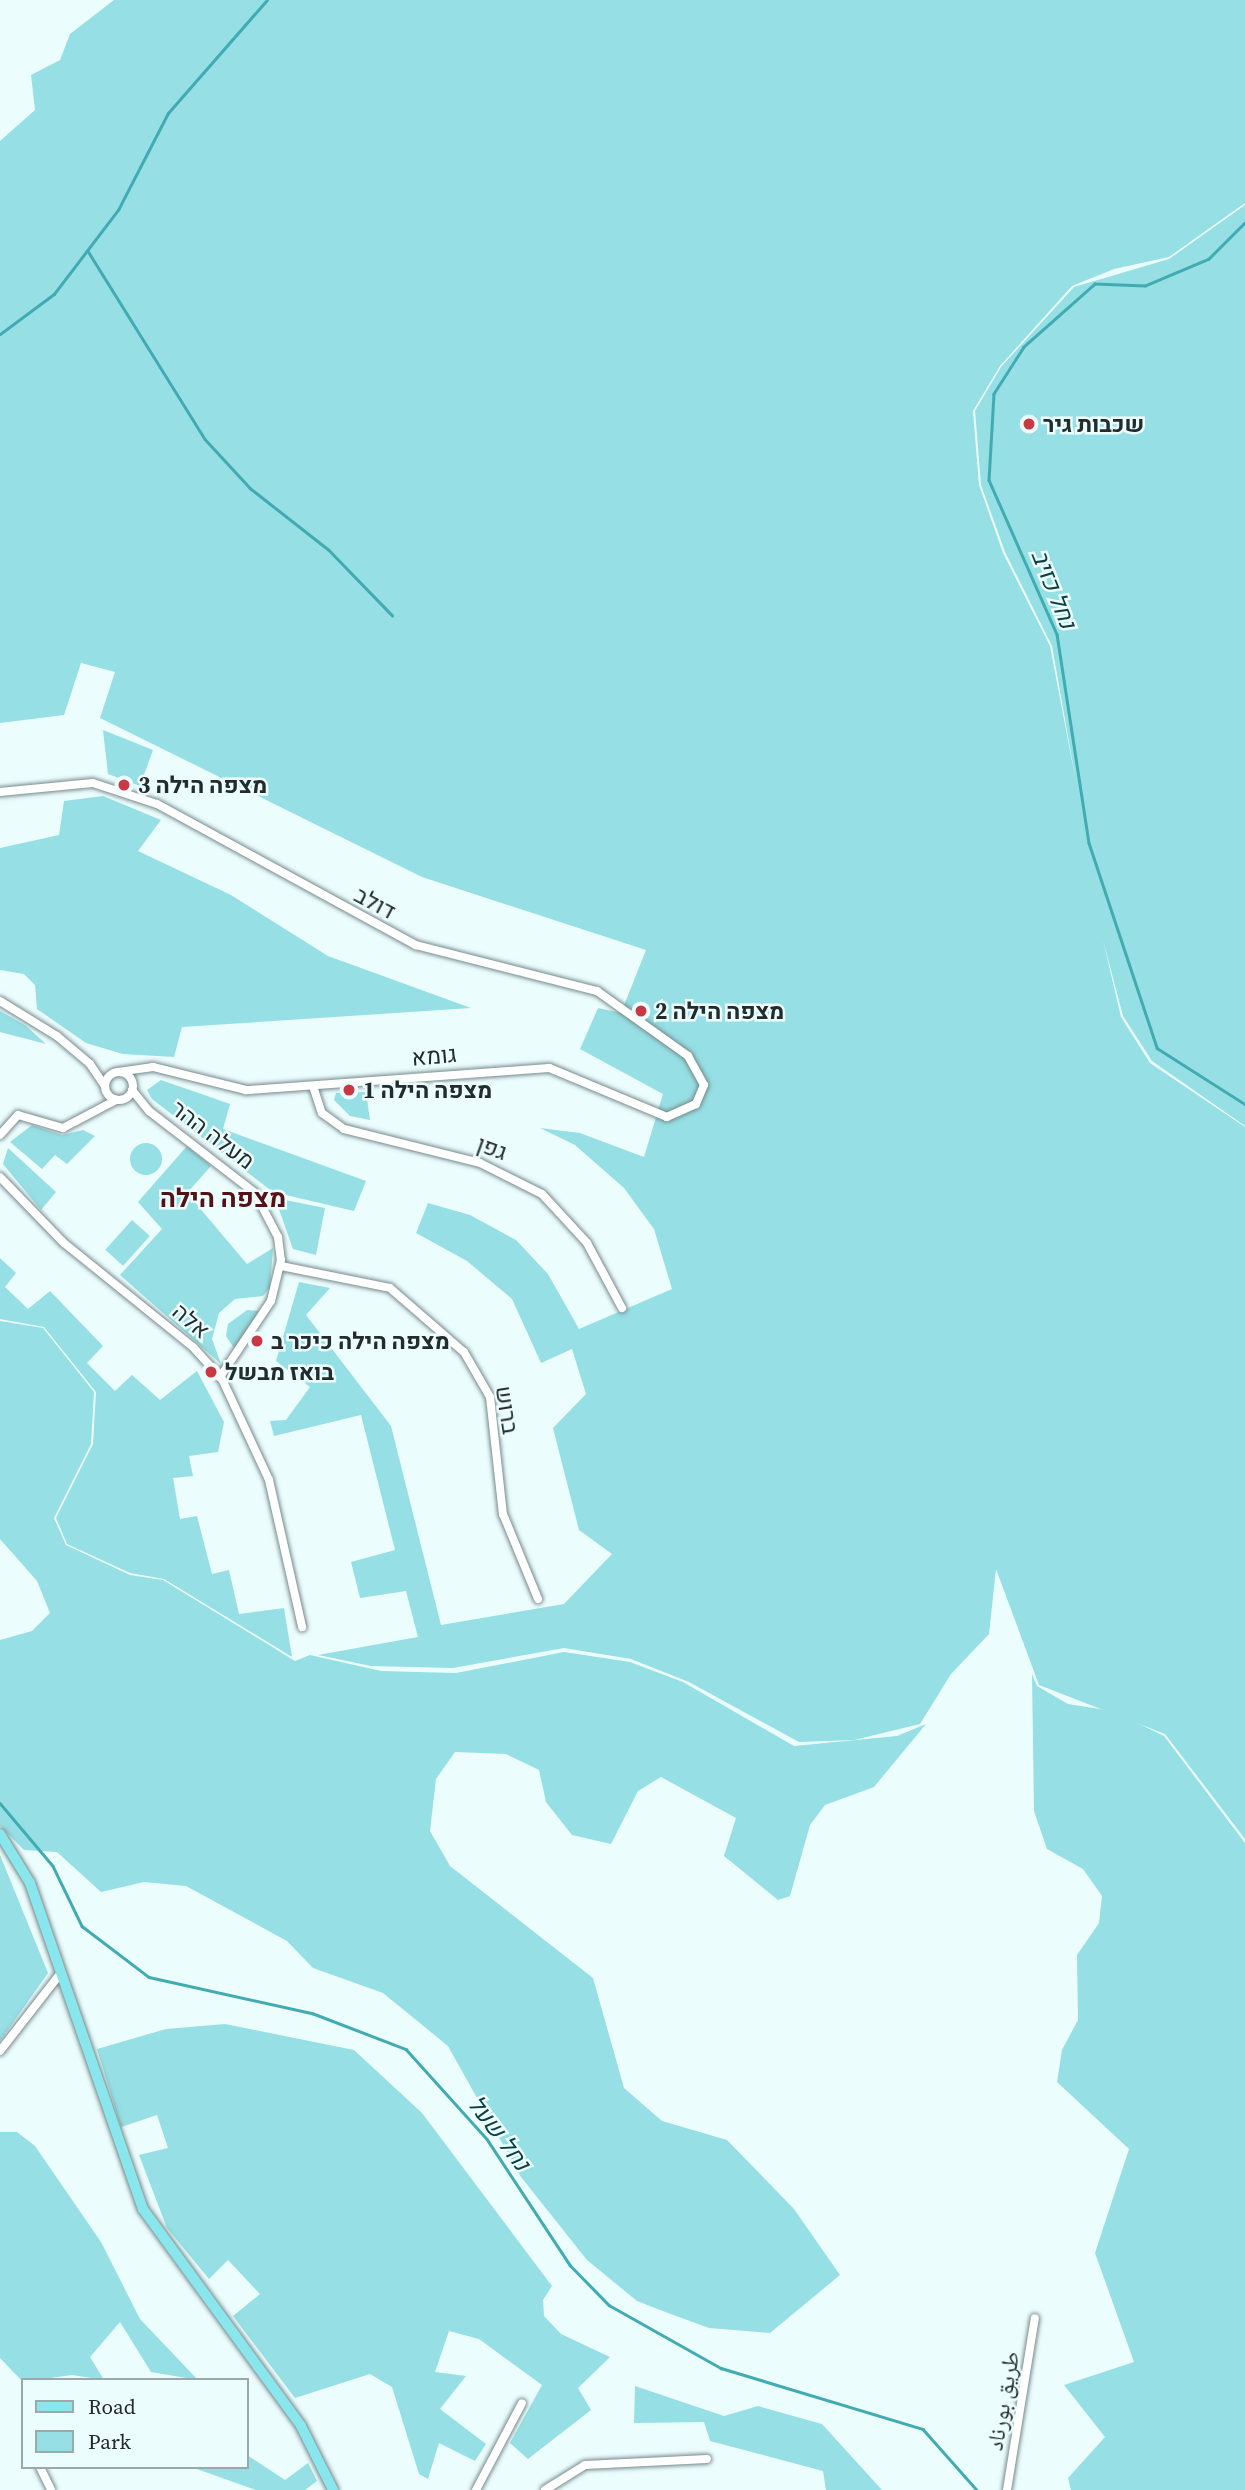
<!DOCTYPE html>
<meta charset="utf-8">
<style>
body{margin:0}
#map{position:relative;width:1245px;height:2490px;overflow:hidden;background:#ecfdfe;font-family:"Source Serif 4","Noto Naskh Arabic",Heebo,serif}
div>[style]{position:absolute}
[style*='--x']{left:calc(var(--x)*1px);top:calc(var(--y)*1px);width:calc(var(--w)*1px);rotate:calc(var(--a)*1deg)}
.green>*{inset:0;background:#96dfe4;transform-origin:0 0}
.round{border-radius:50%}
.stream>*{height:2.5px;margin:-1.25px;padding:0 1.25px;transform-origin:1.25px;border-radius:1.25px;background:#41abb2}
.roads{filter:drop-shadow(0 0 2px #778a8b) drop-shadow(0 0 2px #778a8b)}
.minor>*{height:8px;margin:-4px;padding:0 4px;transform-origin:4px;border-radius:4px;background:#fff}
.minor>.ring{margin:-4px;padding:0;box-sizing:content-box;background:none;border:8px solid #fff;border-radius:50%}
.major>*{height:10px;margin:-5px;padding:0 5px;transform-origin:5px;border-radius:5px;background:#88e6ec}
.dots>*{width:19px;height:19px;translate:-50% -50%;box-sizing:border-box;border:4px solid #ecfdfe;border-radius:50%}
span{translate:-50% -50%;white-space:nowrap;text-align:center;line-height:1.15;-webkit-text-stroke:5px #ecfdfe;paint-order:stroke}
.poi-label{font-size:23px;color:#232b2c;font-weight:700}
.left{translate:0 -50%;text-align:left}
.street-label{font-size:23px;color:#232b2c}
.water-label{font-size:24px;color:#0d3e41;font-style:italic}
.quarter-label{font-size:26px;color:#561117;font-weight:700}
.legend{position:absolute;left:21px;top:2378px;width:228px;height:91px;box-sizing:border-box;background:#ecfdfe;border:2px solid #9ca9aa;margin:0;padding:9px 12px;list-style:none;font-size:21px;color:#232b2c}
.legend li{display:flex;align-items:center;gap:14px;height:35px}
.legend b{width:35px;border:2px solid #9ca9aa}
</style>
<div id="map">
<div class="green">
<i style="clip-path:polygon(114px 0,1245px 0,1245px 203px,1169px 257px,1114px 269px,1072px 286px,1000px 366px,973px 411px,979px 485px,1003px 553px,1050px 646px,1076px 782px,1052px 646px,1005px 552px,981px 485px,975px 411px,1001px 367px,1074px 287px,1169px 259px,1245px 205px,1245px 1126px,1152px 1061px,1123px 1016px,1103px 940px,1121px 1017px,1150px 1063px,1245px 1127px,1245px 1839px,1165px 1734px,1039px 1685px,996px 1569px,989px 1634px,951px 1674px,920px 1724px,854px 1740px,799px 1742px,689px 1682px,631px 1659px,564px 1648px,453px 1668px,371px 1666px,318px 1655px,418px 1637px,406px 1591px,360px 1598px,351px 1562px,395px 1550px,361px 1415px,274px 1436px,270px 1421px,286px 1420px,310px 1387px,276px 1361px,299px 1282px,330px 1288px,306px 1315px,391px 1426px,441px 1625px,564px 1604px,612px 1554px,579px 1530px,553px 1428px,586px 1394px,572px 1349px,541px 1363px,512px 1299px,467px 1261px,416px 1233px,428px 1203px,470px 1215px,516px 1240px,548px 1274px,579px 1329px,672px 1289px,654px 1229px,624px 1188px,575px 1145px,540px 1128px,580px 1133px,644px 1157px,663px 1094px,580px 1049px,598px 1008px,621px 1013px,646px 950px,422px 877px,100px 718px,115px 672px,81px 663px,64px 715px,0 723px,0 141px,35px 110px,31px 75px,60px 60px,70px 34px)"></i>
<i style="clip-path:polygon(103px 730px,153px 750px,140px 786px,108px 774px)"></i>
<i style="clip-path:polygon(103px 796px,161px 820px,138px 851px,231px 895px,328px 956px,471px 1008px,182px 1027px,174px 1057px,123px 1054px,86px 1043px,37px 1009px,35px 985px,24px 974px,0 970px,0 848px,59px 835px,64px 801px)"></i>
<i style="clip-path:polygon(0 1011px,25px 1025px,46px 1044px,0 1032px)"></i>
<i style="clip-path:polygon(161px 1080px,230px 1104px,223px 1129px,366px 1181px,354px 1211px,273px 1192px,152px 1099px,147px 1090px)"></i>
<i style="clip-path:polygon(366px 1092px,370px 1120px,350px 1116px,334px 1100px,336px 1093px)"></i>
<i style="clip-path:polygon(32px 1125px,62px 1135px,83px 1130px,95px 1136px,67px 1164px,55px 1155px,42px 1169px,10px 1142px)"></i>
<i class="round" style="left:130px;top:1143px;width:32px;height:32px"></i>
<i style="clip-path:polygon(187px 1146px,211px 1166px,187px 1193px,247px 1264px,273px 1248px,270px 1287px,263px 1296px,235px 1299px,219px 1313px,212px 1339px,221px 1364px,120px 1275px,162px 1229px,138px 1202px)"></i>
<i style="clip-path:polygon(8px 1148px,56px 1192px,41px 1210px,3px 1164px)"></i>
<i style="clip-path:polygon(275px 1198px,325px 1208px,316px 1255px,293px 1249px)"></i>
<i style="left:132px;top:1220px;width:24px;height:40px;rotate:42deg"></i>
<i style="clip-path:polygon(0 1258px,16px 1273px,5px 1287px,28px 1309px,50px 1291px,103px 1346px,87px 1363px,115px 1391px,132px 1375px,160px 1400px,197px 1371px,224px 1422px,218px 1452px,189px 1456px,193px 1476px,173px 1478px,180px 1519px,197px 1516px,212px 1574px,229px 1570px,239px 1614px,284px 1608px,292px 1657px,164px 1579px,130px 1573px,67px 1544px,56px 1518px,93px 1444px,96px 1392px,44px 1327px,0 1319px)"></i>
<i style="clip-path:polygon(247px 1310px,259px 1311px,234px 1348px,226px 1336px,228px 1324px)"></i>
<i style="clip-path:polygon(0 1321px,43px 1328px,94px 1392px,91px 1444px,54px 1518px,66px 1545px,130px 1575px,163px 1580px,295px 1661px,310px 1655px,381px 1671px,456px 1673px,564px 1652px,630px 1662px,683px 1682px,794px 1746px,897px 1736px,926px 1724px,874px 1787px,825px 1805px,810px 1825px,790px 1896px,778px 1900px,724px 1856px,736px 1818px,661px 1777px,638px 1791px,611px 1844px,572px 1835px,546px 1802px,539px 1770px,506px 1754px,455px 1752px,436px 1779px,430px 1831px,450px 1866px,593px 1978px,624px 2088px,662px 2121px,727px 2140px,794px 2209px,840px 2275px,770px 2333px,709px 2328px,668px 2313px,637px 2301px,587px 2260px,521px 2177px,448px 2046px,383px 1993px,313px 1968px,287px 1941px,186px 1886px,144px 1882px,101px 1892px,57px 1852px,24px 1850px,0 1826px,0 1640px,32px 1631px,50px 1613px,37px 1581px,0 1539px)"></i>
<i style="clip-path:polygon(1032px 1674px,1037px 1686px,1068px 1704px,1113px 1711px,1164px 1736px,1245px 1843px,1245px 2490px,1071px 2490px,1068px 2478px,1105px 2437px,1064px 2385px,1134px 2362px,1095px 2253px,1129px 2149px,1057px 2082px,1062px 2050px,1078px 2020px,1077px 1955px,1099px 1923px,1102px 1896px,1083px 1869px,1047px 1849px,1034px 1811px)"></i>
<i style="clip-path:polygon(0 1855px,48px 1973px,0 2041px)"></i>
<i style="clip-path:polygon(225px 2024px,354px 2050px,422px 2113px,552px 2286px,543px 2300px,544px 2316px,561px 2334px,610px 2357px,578px 2388px,591px 2410px,528px 2459px,510px 2443px,542px 2385px,479px 2339px,449px 2331px,435px 2372px,466px 2376px,440px 2409px,486px 2444px,475px 2461px,439px 2443px,428px 2479px,419px 2474px,392px 2387px,370px 2374px,295px 2398px,233px 2316px,260px 2294px,228px 2260px,209px 2279px,167px 2228px,139px 2155px,168px 2148px,157px 2115px,121px 2127px,97px 2049px,166px 2029px)"></i>
<i style="clip-path:polygon(0 2132px,17px 2132px,35px 2146px,101px 2242px,140px 2319px,198px 2380px,151px 2372px,120px 2322px,90px 2357px,104px 2380px,72px 2375px,23px 2382px,0 2358px)"></i>
<i style="clip-path:polygon(635px 2386px,724px 2416px,758px 2406px,822px 2424px,882px 2490px,826px 2490px,823px 2471px,710px 2441px,704px 2422px,634px 2423px)"></i>
<i style="clip-path:polygon(247px 2455px,285px 2480px,308px 2463px,317px 2481px,305px 2490px,256px 2490px,191px 2467px,247px 2467px)"></i>
</div>
<div class="stream">
<i style="--x:1245;--y:223;--w:51;--a:135"></i>
<i style="--x:1209;--y:259;--w:69;--a:157.1"></i>
<i style="--x:1145;--y:286;--w:50;--a:-177.7"></i>
<i style="--x:1095;--y:284;--w:95;--a:138.4"></i>
<i style="--x:1024;--y:347;--w:56;--a:122.6"></i>
<i style="--x:994;--y:394;--w:86;--a:93.3"></i>
<i style="--x:989;--y:480;--w:168;--a:66.2"></i>
<i style="--x:1057;--y:634;--w:211;--a:81.3"></i>
<i style="--x:1089;--y:843;--w:216;--a:71.6"></i>
<i style="--x:1157;--y:1048;--w:104;--a:32.5"></i>
<i style="--x:88;--y:251;--w:221;--a:58.1"></i>
<i style="--x:205;--y:439;--w:67;--a:47.4"></i>
<i style="--x:250;--y:488;--w:100;--a:38.1"></i>
<i style="--x:329;--y:550;--w:91;--a:45.9"></i>
<i style="--x:0;--y:334;--w:67;--a:-36.5"></i>
<i style="--x:54;--y:294;--w:106;--a:-52.7"></i>
<i style="--x:118;--y:210;--w:109;--a:-62.7"></i>
<i style="--x:168;--y:113;--w:150;--a:-48.8"></i>
<i style="--x:0;--y:1803;--w:82;--a:49.9"></i>
<i style="--x:53;--y:1866;--w:67;--a:64.2"></i>
<i style="--x:82;--y:1926;--w:84;--a:37.3"></i>
<i style="--x:149;--y:1977;--w:167;--a:12.5"></i>
<i style="--x:312;--y:2013;--w:101;--a:21"></i>
<i style="--x:406;--y:2049;--w:121;--a:48"></i>
<i style="--x:487;--y:2139;--w:151;--a:56.6"></i>
<i style="--x:570;--y:2265;--w:56;--a:45.7"></i>
<i style="--x:609;--y:2305;--w:129;--a:29.4"></i>
<i style="--x:721;--y:2368;--w:211;--a:16.8"></i>
<i style="--x:923;--y:2429;--w:81;--a:48.5"></i>
</div>
<div class="roads">
<div class="minor">
<i style="--x:0;--y:792;--w:93;--a:-5.5"></i>
<i style="--x:93;--y:783;--w:67;--a:18.2"></i>
<i style="--x:157;--y:804;--w:295;--a:28.6"></i>
<i style="--x:416;--y:945;--w:187;--a:14.3"></i>
<i style="--x:597;--y:991;--w:112;--a:35.5"></i>
<i style="--x:688;--y:1056;--w:33;--a:61"></i>
<i style="--x:704;--y:1085;--w:21;--a:113"></i>
<i style="--x:696;--y:1104;--w:32;--a:156"></i>
<i style="--x:667;--y:1117;--w:128;--a:-157.4"></i>
<i style="--x:549;--y:1068;--w:304;--a:175.8"></i>
<i style="--x:246;--y:1090;--w:96;--a:-166.1"></i>
<i style="--x:153;--y:1067;--w:35;--a:172"></i>
<i style="--x:0;--y:1001;--w:67;--a:31.6"></i>
<i style="--x:57;--y:1036;--w:43;--a:40.3"></i>
<i style="--x:90;--y:1064;--w:27;--a:56"></i>
<i class="ring" style="left:105px;top:1072px;width:20px;height:20px"></i>
<i style="--x:313;--y:1086;--w:28;--a:72"></i>
<i style="--x:322;--y:1113;--w:27;--a:36"></i>
<i style="--x:344;--y:1129;--w:140;--a:14"></i>
<i style="--x:480;--y:1163;--w:69;--a:26.6"></i>
<i style="--x:542;--y:1194;--w:67;--a:47.4"></i>
<i style="--x:587;--y:1243;--w:74;--a:61.7"></i>
<i style="--x:132;--y:1090;--w:27;--a:51"></i>
<i style="--x:149;--y:1111;--w:134;--a:37.7"></i>
<i style="--x:255;--y:1193;--w:50;--a:62.4"></i>
<i style="--x:278;--y:1237;--w:23;--a:83"></i>
<i style="--x:281;--y:1260;--w:42;--a:103.7"></i>
<i style="--x:271;--y:1301;--w:92;--a:123.9"></i>
<i style="--x:0;--y:1135;--w:27;--a:-48"></i>
<i style="--x:18;--y:1115;--w:47;--a:16.1"></i>
<i style="--x:63;--y:1128;--w:60;--a:-27.8"></i>
<i style="--x:0;--y:1177;--w:92;--a:45.9"></i>
<i style="--x:64;--y:1243;--w:166;--a:38.9"></i>
<i style="--x:193;--y:1347;--w:43;--a:47.8"></i>
<i style="--x:222;--y:1379;--w:111;--a:65"></i>
<i style="--x:269;--y:1480;--w:151;--a:77.3"></i>
<i style="--x:281;--y:1266;--w:111;--a:11.4"></i>
<i style="--x:390;--y:1288;--w:98;--a:40.9"></i>
<i style="--x:464;--y:1352;--w:52;--a:60"></i>
<i style="--x:490;--y:1397;--w:118;--a:83.7"></i>
<i style="--x:503;--y:1514;--w:92;--a:67.6"></i>
<i style="--x:0;--y:2051;--w:98;--a:-52.1"></i>
<i style="--x:40;--y:2467;--w:25;--a:64"></i>
<i style="--x:476;--y:2490;--w:98;--a:-62.1"></i>
<i style="--x:545;--y:2490;--w:47;--a:-32"></i>
<i style="--x:585;--y:2465;--w:122;--a:-2.8"></i>
<i style="--x:1007;--y:2490;--w:174;--a:-80.8"></i>
</div>
<div class="major">
<i style="--x:0;--y:1834;--w:57;--a:58.5"></i>
<i style="--x:30;--y:1883;--w:345;--a:70.9"></i>
<i style="--x:143;--y:2209;--w:268;--a:53.9"></i>
<i style="--x:301;--y:2426;--w:72;--a:63.4"></i>
</div>
</div>
<div class="dots">
<i style="left:1029px;top:424px;background:#c93944"></i>
<i style="left:124px;top:785px;background:#c93944"></i>
<i style="left:641px;top:1011px;background:#c93944"></i>
<i style="left:349px;top:1090px;background:#c93944"></i>
<i style="left:257px;top:1341px;background:#c93944"></i>
<i style="left:211px;top:1372px;background:#c93944"></i>
</div>
<div class="poi-label">
<span class="left" style="left:1043px;top:424px">שכבות גיר</span>
<span class="left" style="left:138px;top:785px">מצפה הילה 3</span>
<span class="left" style="left:655px;top:1011px">מצפה הילה 2</span>
<span class="left" style="left:363px;top:1090px">מצפה הילה 1</span>
<span class="left" style="left:271px;top:1341px">מצפה הילה כיכר ב</span>
<span class="left" style="left:225px;top:1372px">בואז מבשל</span>
</div>
<div class="street-label">
<span style="left:375px;top:903px;rotate:28deg">דולב</span>
<span style="left:434px;top:1056px;rotate:-5deg">גומא</span>
<span style="left:213px;top:1135px;rotate:37deg">מעלה ההר</span>
<span style="left:492px;top:1148px;rotate:20deg">גפן</span>
<span style="left:191px;top:1321px;rotate:40deg">אלה</span>
<span style="left:507px;top:1410px;rotate:81deg">ברוש</span>
<span style="left:1003px;top:2401px;rotate:-80deg">طريق بورناد</span>
</div>
<div class="water-label">
<span style="left:1054px;top:589px;rotate:68deg">נחל כזיב</span>
<span style="left:499px;top:2133px;rotate:53deg">נחל שעל</span>
</div>
<div class="quarter-label">
<span style="left:223px;top:1199px">מצפה הילה</span>
</div>
<ul class="legend">
<li><b style="height:9px;background:#88e6ec"></b>Road</li>
<li><b style="height:19px;background:#96dfe4"></b>Park</li>
</ul>
</div>
